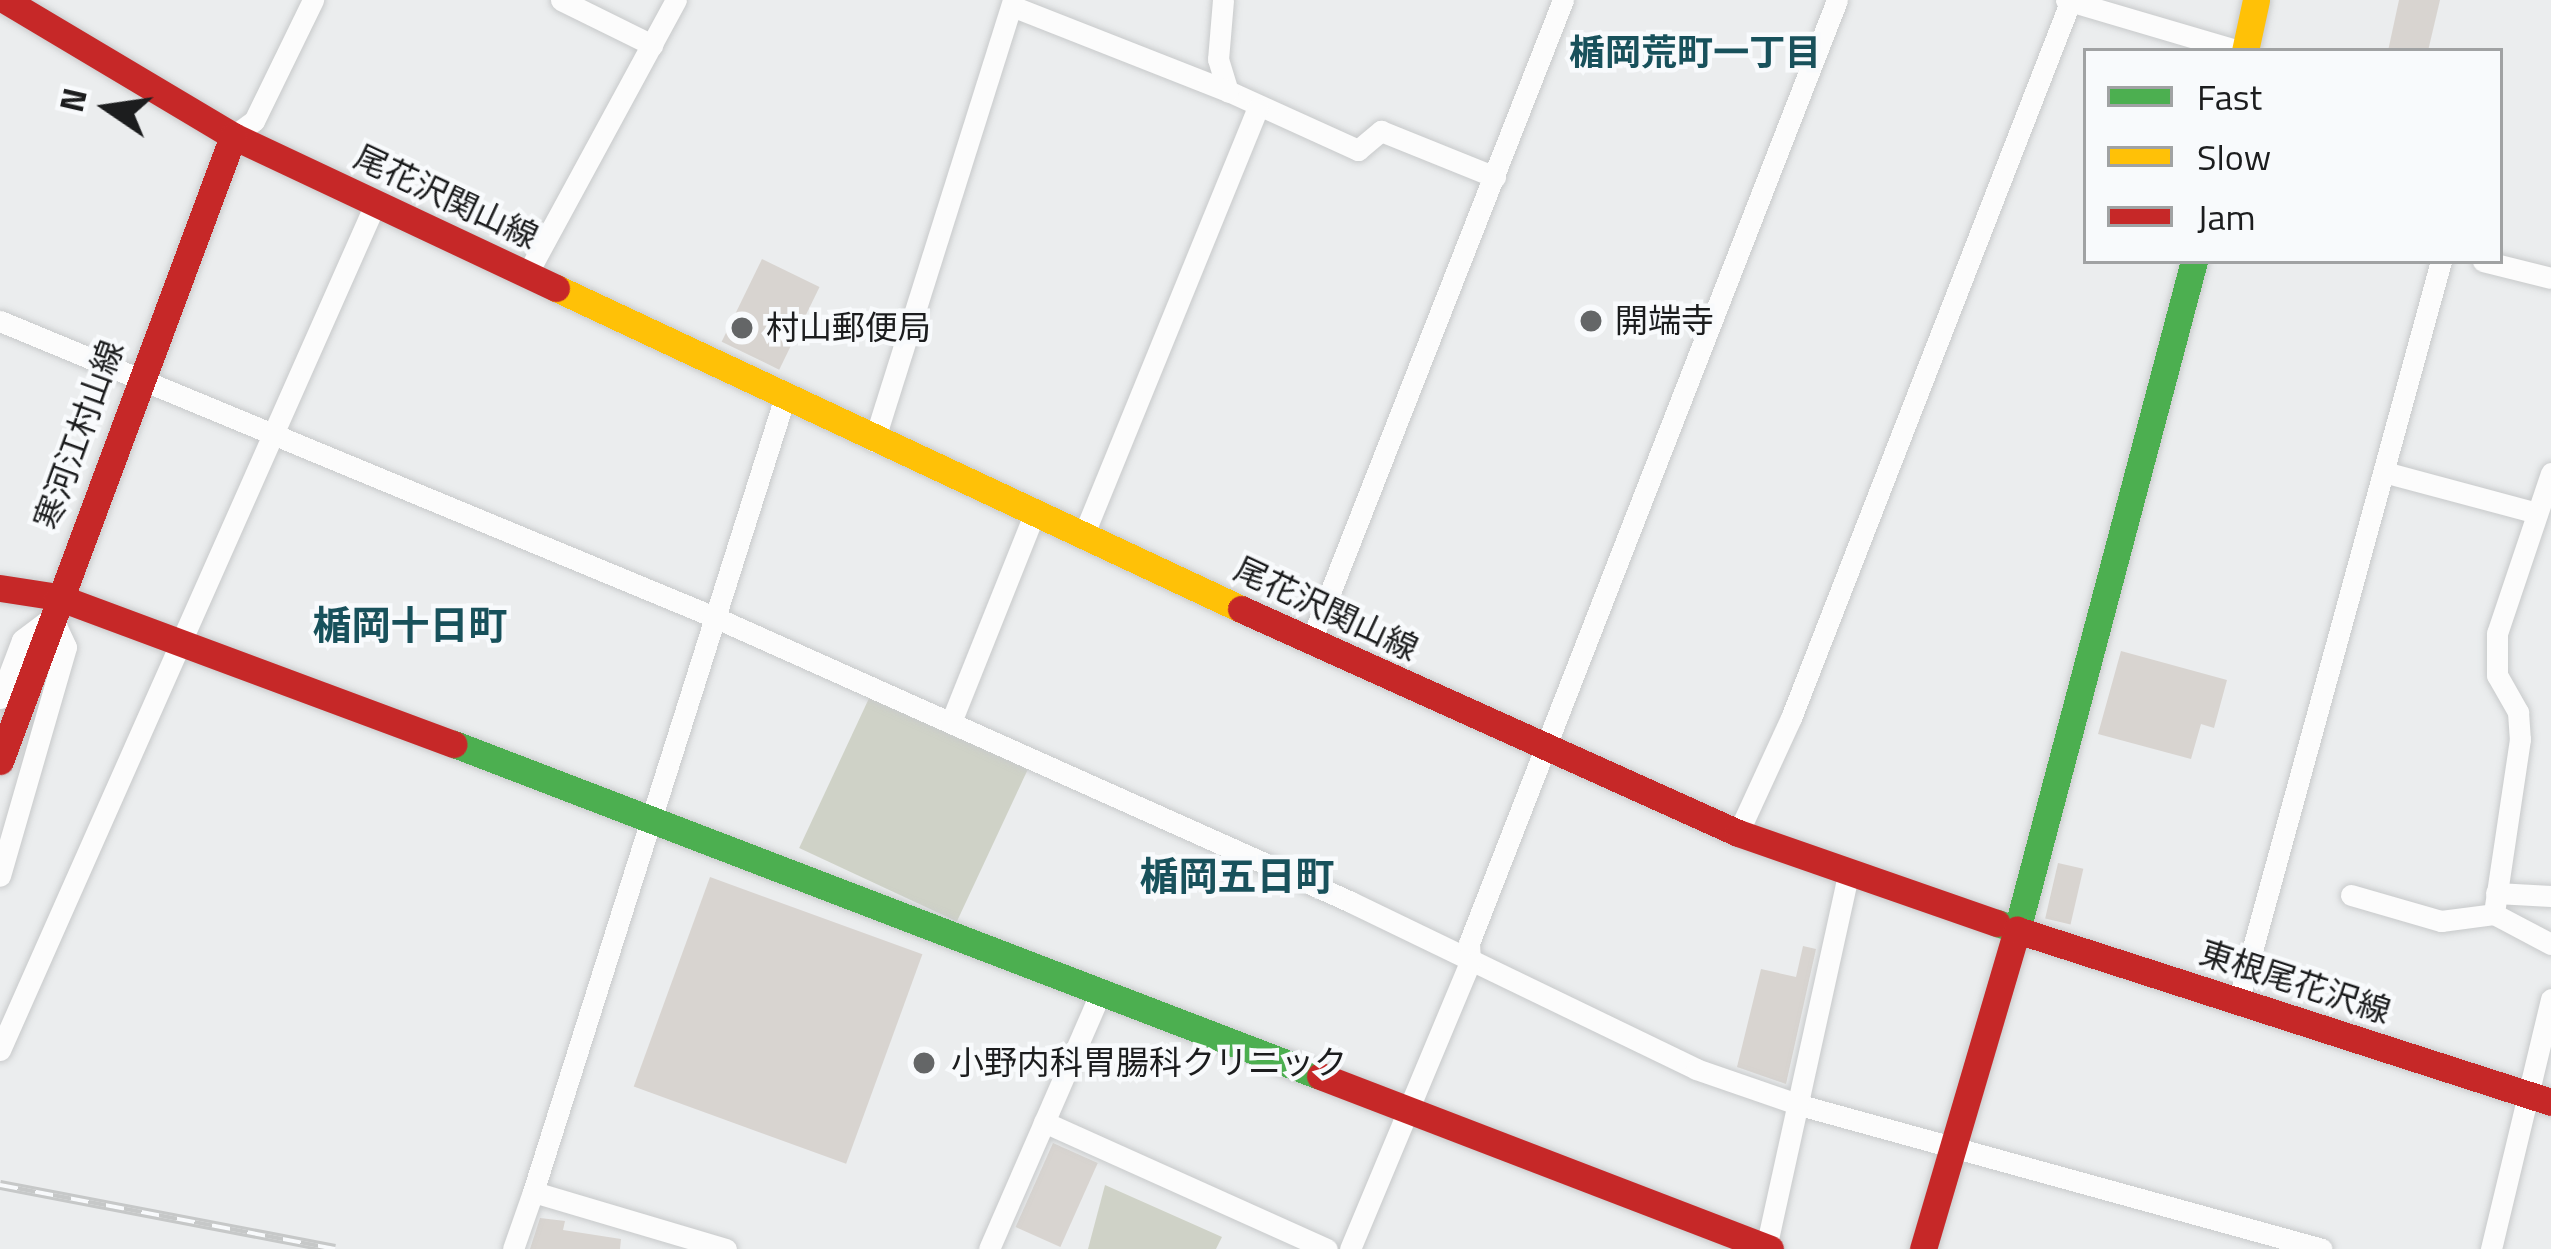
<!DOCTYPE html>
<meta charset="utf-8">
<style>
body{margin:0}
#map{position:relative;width:2551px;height:1249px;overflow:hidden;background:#ebedee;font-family:"Titillium Web","Noto Sans JP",sans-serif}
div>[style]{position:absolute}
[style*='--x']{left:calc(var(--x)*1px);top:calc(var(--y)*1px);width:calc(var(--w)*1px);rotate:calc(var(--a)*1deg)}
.green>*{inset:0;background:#cfd2c7;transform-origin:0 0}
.building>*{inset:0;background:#d8d4d0;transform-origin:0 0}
.roads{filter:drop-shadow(0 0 3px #c8cacb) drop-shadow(0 0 3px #c8cacb)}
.street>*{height:21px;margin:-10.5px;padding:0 10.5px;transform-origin:10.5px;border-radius:10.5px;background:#fcfcfc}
.fast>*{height:27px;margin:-13.5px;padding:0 13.5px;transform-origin:13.5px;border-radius:13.5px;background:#4caf50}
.slow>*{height:27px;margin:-13.5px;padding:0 13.5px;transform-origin:13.5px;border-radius:13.5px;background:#ffc107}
.jam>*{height:27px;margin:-13.5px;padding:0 13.5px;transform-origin:13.5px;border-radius:13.5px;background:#c62828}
.rail>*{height:10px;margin-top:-5px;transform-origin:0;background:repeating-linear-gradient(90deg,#f8fafc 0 18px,#c6c8c8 0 36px);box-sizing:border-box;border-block:3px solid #c6c8c8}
.dots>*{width:33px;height:33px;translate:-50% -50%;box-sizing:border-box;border:6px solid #f8fafc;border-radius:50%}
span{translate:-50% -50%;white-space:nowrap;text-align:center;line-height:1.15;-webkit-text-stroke:9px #f8fafc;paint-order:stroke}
.street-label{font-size:33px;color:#1c1d1e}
.poi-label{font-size:33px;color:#1c1d1e}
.left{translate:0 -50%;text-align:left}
.neighbourhood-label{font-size:36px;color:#18515b;font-weight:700}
.quarter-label{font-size:39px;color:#18515b;font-weight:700}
.legend{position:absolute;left:2083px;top:48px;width:420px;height:216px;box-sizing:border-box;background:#f8fafc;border:3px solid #a0a2a3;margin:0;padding:15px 21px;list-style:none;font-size:36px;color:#1c1d1e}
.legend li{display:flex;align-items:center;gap:24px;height:60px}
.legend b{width:60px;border:3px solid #a0a2a3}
.north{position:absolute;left:48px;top:48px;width:120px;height:120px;-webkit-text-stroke:9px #f8fafc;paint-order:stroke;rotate:283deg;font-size:33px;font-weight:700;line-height:48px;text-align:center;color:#1c1d1e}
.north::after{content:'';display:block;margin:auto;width:42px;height:54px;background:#1c1d1e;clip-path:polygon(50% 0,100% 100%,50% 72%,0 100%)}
</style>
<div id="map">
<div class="green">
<i style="left:871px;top:694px;width:174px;height:170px;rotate:25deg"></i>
<i style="clip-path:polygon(1105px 1185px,1222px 1237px,1216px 1249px,1088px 1249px)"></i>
</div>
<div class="building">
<i style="clip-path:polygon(2399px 0,2440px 0,2428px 51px,2388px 51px)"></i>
<i style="left:762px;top:259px;width:64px;height:92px;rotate:26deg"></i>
<i style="clip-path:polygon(2121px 651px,2227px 680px,2214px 728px,2201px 724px,2191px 759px,2098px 734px)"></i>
<i style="left:2058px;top:863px;width:26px;height:57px;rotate:13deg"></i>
<i style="left:710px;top:877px;width:226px;height:223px;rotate:20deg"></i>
<i style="clip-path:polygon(1803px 946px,1816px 949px,1786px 1084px,1737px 1067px,1761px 969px,1796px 977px)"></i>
<i style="left:1053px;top:1143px;width:49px;height:92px;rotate:24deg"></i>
<i style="clip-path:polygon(540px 1218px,565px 1221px,563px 1230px,621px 1239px,620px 1249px,530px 1249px)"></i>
</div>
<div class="roads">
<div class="street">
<i style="--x:561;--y:0;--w:102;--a:26.3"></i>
<i style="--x:1223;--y:0;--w:59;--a:94.8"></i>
<i style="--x:1218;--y:59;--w:34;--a:73"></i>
<i style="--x:1228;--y:91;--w:143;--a:24.4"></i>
<i style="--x:1358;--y:150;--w:30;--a:-40"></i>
<i style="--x:1381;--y:131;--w:123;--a:22"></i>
<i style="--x:2066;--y:0;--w:180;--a:16.4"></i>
<i style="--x:1012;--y:6;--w:232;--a:21.5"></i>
<i style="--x:233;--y:136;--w:26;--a:-36"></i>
<i style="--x:254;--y:121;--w:135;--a:-64"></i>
<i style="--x:2483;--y:261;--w:70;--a:14"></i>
<i style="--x:526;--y:276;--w:314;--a:-61.5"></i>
<i style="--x:0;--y:321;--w:771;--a:22.51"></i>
<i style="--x:712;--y:616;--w:700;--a:24.11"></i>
<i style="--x:1351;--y:902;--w:383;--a:25.8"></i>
<i style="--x:1696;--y:1069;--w:110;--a:19.1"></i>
<i style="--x:1800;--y:1105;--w:541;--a:15.42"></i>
<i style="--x:874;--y:441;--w:462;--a:-72.5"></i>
<i style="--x:2384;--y:472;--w:158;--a:15"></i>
<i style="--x:2551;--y:473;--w:169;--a:108.6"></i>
<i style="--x:2497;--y:633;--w:42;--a:90"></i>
<i style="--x:2497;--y:675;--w:43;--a:60.4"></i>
<i style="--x:2518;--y:712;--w:27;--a:86"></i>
<i style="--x:2520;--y:739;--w:177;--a:98.5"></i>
<i style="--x:2494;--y:914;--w:64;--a:27.8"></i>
<i style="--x:1083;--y:536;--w:462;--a:-67.8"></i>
<i style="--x:1311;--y:641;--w:689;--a:-68.54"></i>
<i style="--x:0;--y:698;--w:62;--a:-69.2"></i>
<i style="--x:22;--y:640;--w:38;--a:-37"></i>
<i style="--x:52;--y:617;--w:33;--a:65"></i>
<i style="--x:66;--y:647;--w:238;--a:106.1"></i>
<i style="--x:951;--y:722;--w:223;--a:-68.2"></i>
<i style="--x:1738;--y:833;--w:127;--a:-65.3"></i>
<i style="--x:1791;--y:718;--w:771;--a:-68.7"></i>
<i style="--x:2496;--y:893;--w:55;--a:3.1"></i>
<i style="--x:2351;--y:895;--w:94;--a:16.1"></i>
<i style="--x:2441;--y:921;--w:53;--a:-7.5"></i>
<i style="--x:2238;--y:1002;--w:768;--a:-74.68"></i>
<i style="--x:0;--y:1050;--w:925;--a:-66.09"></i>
<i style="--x:1044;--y:1122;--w:310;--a:24.2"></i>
<i style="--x:1766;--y:1248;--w:383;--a:-77.6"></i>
<i style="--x:513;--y:1249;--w:60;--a:-70.7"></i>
<i style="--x:726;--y:1249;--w:201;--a:-163.5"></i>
<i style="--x:533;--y:1192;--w:831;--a:-72.42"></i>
<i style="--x:989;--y:1249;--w:283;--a:-66.5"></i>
<i style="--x:1350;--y:1249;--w:311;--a:-67.3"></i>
<i style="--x:1470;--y:962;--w:19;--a:-93"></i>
<i style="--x:1469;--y:943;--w:1012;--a:-68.68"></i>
<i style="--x:2491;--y:1249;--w:257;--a:-76.5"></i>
</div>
<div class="fast">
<i style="--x:454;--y:744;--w:927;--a:20.98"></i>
<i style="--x:1997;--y:923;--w:21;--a:19"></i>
<i style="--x:2017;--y:930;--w:692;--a:-75.18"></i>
</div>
<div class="slow">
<i style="--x:2245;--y:51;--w:52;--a:-77.8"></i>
<i style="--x:556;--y:288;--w:756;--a:25.11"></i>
</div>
<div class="jam">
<i style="--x:5;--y:0;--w:265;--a:30.8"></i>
<i style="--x:233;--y:136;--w:357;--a:25.2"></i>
<i style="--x:0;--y:588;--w:59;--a:8.8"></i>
<i style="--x:58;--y:597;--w:422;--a:20.4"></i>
<i style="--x:1241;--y:609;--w:545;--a:24.26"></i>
<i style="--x:1738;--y:833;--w:274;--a:19.2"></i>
<i style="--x:0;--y:761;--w:667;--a:-69.55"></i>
<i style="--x:1320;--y:1076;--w:482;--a:21"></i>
<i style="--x:1923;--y:1249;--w:333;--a:-73.6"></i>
<i style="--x:2017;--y:930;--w:561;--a:17.85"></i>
</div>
</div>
<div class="rail">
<i style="--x:0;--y:1185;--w:341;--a:10.8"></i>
</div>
<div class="dots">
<i style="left:1591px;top:321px;background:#646667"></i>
<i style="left:742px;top:328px;background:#646667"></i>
<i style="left:924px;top:1063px;background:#646667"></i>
</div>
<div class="street-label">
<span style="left:446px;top:197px;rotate:25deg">尾花沢関山線</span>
<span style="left:79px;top:435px;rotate:-70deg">寒河江村山線</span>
<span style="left:1326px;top:609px;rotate:25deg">尾花沢関山線</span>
<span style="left:2295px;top:982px;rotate:18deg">東根尾花沢線</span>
</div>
<div class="poi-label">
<span class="left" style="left:1615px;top:321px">開端寺</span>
<span class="left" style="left:766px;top:328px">村山郵便局</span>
<span class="left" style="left:951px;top:1063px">小野内科胃腸科クリニック</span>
</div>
<div class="neighbourhood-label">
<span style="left:1695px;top:52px">楯岡荒町一丁目</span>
</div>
<div class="quarter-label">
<span style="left:410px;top:625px">楯岡十日町</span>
<span style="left:1237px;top:876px">楯岡五日町</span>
</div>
<ul class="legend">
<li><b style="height:15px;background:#4caf50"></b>Fast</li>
<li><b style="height:15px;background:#ffc107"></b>Slow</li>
<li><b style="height:15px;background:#c62828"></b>Jam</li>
</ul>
<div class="north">N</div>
</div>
